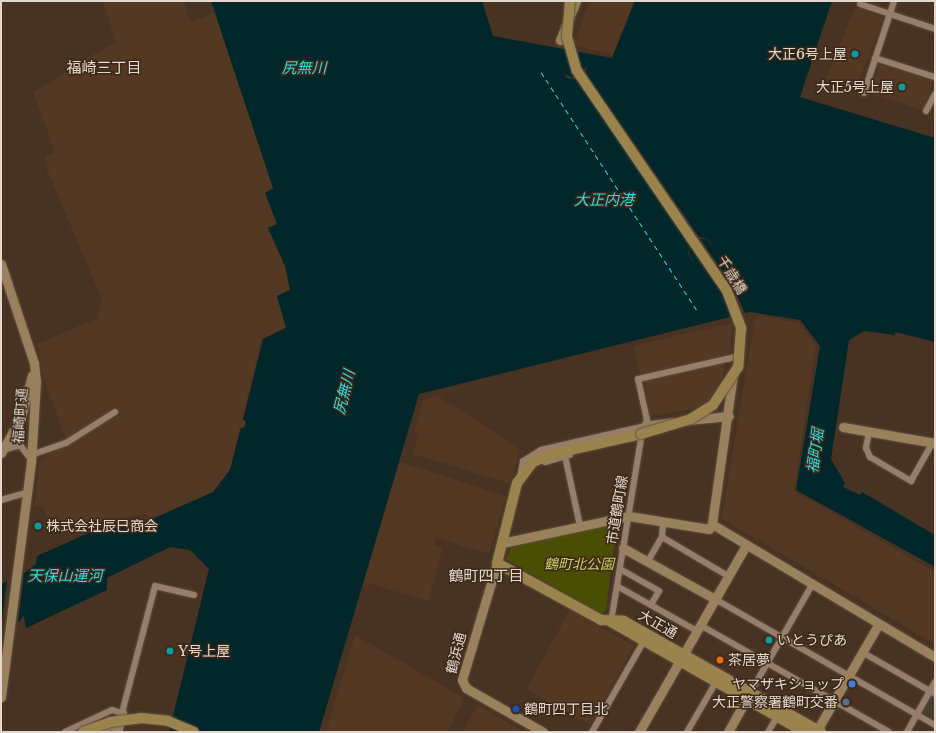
<!DOCTYPE html>
<meta charset="utf-8">
<style>
body{margin:0}
#map{position:relative;width:936px;height:733px;overflow:hidden;background:#483322;font-family:"Libre Baskerville","Noto Sans JP",serif}
div>[style]{position:absolute}
[style*='--x']{left:calc(var(--x)*1px);top:calc(var(--y)*1px);width:calc(var(--w)*1px);rotate:calc(var(--a)*1deg)}
.built>*{inset:0;background:#533823;transform-origin:0 0}
.education>*{inset:0;background:#483e2e}
.green>*{inset:0;background:#4a4e05}
.water>*{inset:0;background:#02272a}
.pier>*{inset:0;background:#483322}
.ferry>*{height:1px;margin-top:-0.5px;transform-origin:0;background:repeating-linear-gradient(90deg,#2adae6 0 5px,transparent 0 9px)}
.roads{filter:drop-shadow(0 0 1px #604f41) drop-shadow(0 0 1px #604f41)}
.street>*{height:6px;margin:-3px;padding:0 3px;transform-origin:3px;border-radius:3px;background:#967e6b}
.secondary>*{height:9px;margin:-4.5px;padding:0 4.5px;transform-origin:4.5px;border-radius:4.5px;background:#98815c}
.primary>*{height:10px;margin:-5px;padding:0 5px;transform-origin:5px;border-radius:5px;background:#9b834e}
.bridges{filter:drop-shadow(0 0 1px #604f41) drop-shadow(0 0 1px #604f41)}
.primary-bridge>*{height:10px;margin:-5px;padding:0 5px;transform-origin:5px;border-radius:5px;background:#9b834e}
.dots>*{width:11px;height:11px;translate:-50% -50%;box-sizing:border-box;border:2px solid #3d2918;border-radius:50%}
span{translate:-50% -50%;white-space:nowrap;text-align:center;line-height:1.15;-webkit-text-stroke:3px #3d2918;paint-order:stroke}
.poi-label{font-size:14px;color:#e4d7cd}
.right{translate:-100% -50%;text-align:right}
.left{translate:0 -50%;text-align:left}
.street-label{font-size:14px;color:#e4d7cd}
.park-label{font-size:14px;color:#c7d065;font-style:italic}
.neighbourhood-label{font-size:15px;color:#e4d7cd}
.water-label{font-size:15px;color:#2adae6;font-style:italic}
.frame{position:absolute;inset:0;border:2px solid #e4d7cd;pointer-events:none}
</style>
<div id="map">
<div class="built">
<i style="clip-path:polygon(102px 1px,184px 1px,191px 23px,215px 12px,273px 188px,265px 193px,277px 224px,268px 228px,285px 266px,290px 290px,277px 296px,286px 328px,262px 338px,242px 419px,246px 421px,244px 428px,240px 427px,230px 469px,213px 492px,148px 519px,146px 514px,93px 523px,61px 535px,57px 521px,49px 523px,42px 505px,34px 508px,40px 459px,117px 416px,114px 407px,66px 439px,44px 378px,37px 344px,98px 318px,101px 297px,48px 172px,45px 157px,55px 152px,33px 92px,116px 41px)"></i>
<i style="clip-path:polygon(590px 1px,634px 1px,613px 54px,573px 45px)"></i>
<i style="left:855px;top:7px;width:31px;height:77px;rotate:22deg"></i>
<i style="left:879px;top:64px;width:56px;height:31px;rotate:17deg"></i>
<i style="clip-path:polygon(760px 316px,799px 323px,816px 346px,794px 491px,935px 572px,935px 644px,724px 520px,722px 515px,753px 331px,756px 318px)"></i>
<i style="clip-path:polygon(733px 323px,729px 355px,640px 374px,634px 346px)"></i>
<i style="clip-path:polygon(724px 363px,723px 385px,701px 407px,650px 416px,645px 381px)"></i>
<i style="clip-path:polygon(436px 395px,520px 448px,511px 481px,508px 483px,413px 454px,419px 434px,414px 433px,423px 401px)"></i>
<i style="clip-path:polygon(400px 462px,506px 496px,489px 554px,436px 538px,434px 545px,443px 547px,428px 601px,364px 582px)"></i>
<i style="left:570px;top:610px;width:73px;height:91px;rotate:29deg"></i>
<i style="clip-path:polygon(355px 635px,461px 696px,463px 703px,447px 732px,326px 732px)"></i>
<i style="clip-path:polygon(478px 705px,525px 732px,462px 732px)"></i>
</div>
<div class="education">
<i style="clip-path:polygon(930px 695px,935px 697px,935px 720px,921px 712px)"></i>
</div>
<div class="green">
<i style="clip-path:polygon(617px 522px,606px 609px,601px 615px,506px 559px,512px 545px)"></i>
</div>
<div class="water">
<i style="clip-path:polygon(211px 1px,482px 1px,493px 36px,612px 58px,635px 1px,832px 1px,800px 97px,935px 138px,935px 342px,895px 332px,895px 335px,864px 331px,849px 340px,831px 459px,845px 483px,843px 487px,860px 495px,862px 492px,935px 535px,935px 567px,796px 490px,820px 346px,800px 320px,750px 312px,419px 394px,319px 732px,169px 732px,209px 569px,190px 550px,170px 547px,107px 578px,107px 590px,26px 628px,24px 616px,19px 622px,1px 628px,1px 584px,21px 576px,36px 564px,37px 556px,100px 528px,125px 524px,125px 529px,148px 521px,213px 492px,230px 470px,241px 427px,244px 428px,246px 421px,243px 420px,263px 339px,286px 328px,277px 296px,290px 290px,285px 266px,268px 228px,277px 224px,265px 193px,273px 188px)"></i>
</div>
<div class="pier">
<i style="clip-path:polygon(579px 65px,584px 69px,588px 65px,585px 71px,595px 87px,699px 237px,708px 239px,715px 251px,707px 239px,700px 239px,732px 285px,746px 315px,734px 317px,723px 292px,690px 245px,689px 253px,695px 265px,688px 253px,690px 243px,576px 77px,574px 79px,567px 78px,564px 74px,573px 78px)"></i>
<i style="clip-path:polygon(24px 572px,18px 623px,1px 629px,7px 579px)"></i>
</div>
<div class="ferry">
<i style="--x:541;--y:72;--w:288;--a:56.8"></i>
</div>
<div class="roads">
<div class="street">
<i style="--x:860;--y:4;--w:79;--a:18.4"></i>
<i style="--x:875;--y:58;--w:63;--a:17.6"></i>
<i style="--x:864;--y:93;--w:97;--a:-71.9"></i>
<i style="--x:926;--y:111;--w:19;--a:-62"></i>
<i style="--x:869;--y:432;--w:16;--a:101"></i>
<i style="--x:866;--y:448;--w:10;--a:66"></i>
<i style="--x:870;--y:457;--w:48;--a:30.3"></i>
<i style="--x:911;--y:481;--w:45;--a:-60.6"></i>
<i style="--x:3;--y:450;--w:18;--a:-16"></i>
<i style="--x:20;--y:445;--w:15;--a:53"></i>
<i style="--x:31;--y:455;--w:37;--a:-19"></i>
<i style="--x:66;--y:443;--w:58;--a:-32.3"></i>
<i style="--x:565;--y:456;--w:72;--a:77.9"></i>
<i style="--x:545;--y:462;--w:26;--a:-16"></i>
<i style="--x:520;--y:477;--w:16;--a:-79"></i>
<i style="--x:523;--y:461;--w:21;--a:-31"></i>
<i style="--x:541;--y:450;--w:107;--a:-13"></i>
<i style="--x:1;--y:500;--w:26;--a:-16"></i>
<i style="--x:662;--y:537;--w:77;--a:30.6"></i>
<i style="--x:648;--y:561;--w:28;--a:-60"></i>
<i style="--x:662;--y:537;--w:15;--a:-86"></i>
<i style="--x:620;--y:569;--w:45;--a:29.4"></i>
<i style="--x:659;--y:591;--w:16;--a:120"></i>
<i style="--x:617;--y:586;--w:92;--a:29.4"></i>
<i style="--x:715;--y:599;--w:254;--a:29.8"></i>
<i style="--x:611;--y:622;--w:186;--a:-80.7"></i>
<i style="--x:641;--y:438;--w:19;--a:-72"></i>
<i style="--x:647;--y:420;--w:42;--a:-102.4"></i>
<i style="--x:638;--y:379;--w:100;--a:-12.7"></i>
<i style="--x:700;--y:625;--w:217;--a:29.5"></i>
<i style="--x:862;--y:652;--w:84;--a:29.9"></i>
<i style="--x:749;--y:695;--w:127;--a:-60.2"></i>
<i style="--x:65;--y:732;--w:52;--a:-25.1"></i>
<i style="--x:112;--y:710;--w:10;--a:17"></i>
<i style="--x:122;--y:713;--w:131;--a:-75.4"></i>
<i style="--x:155;--y:586;--w:40;--a:13"></i>
<i style="--x:99;--y:732;--w:13;--a:-23"></i>
<i style="--x:111;--y:727;--w:8;--a:23"></i>
<i style="--x:592;--y:732;--w:105;--a:-60.3"></i>
<i style="--x:687;--y:732;--w:58;--a:-59.9"></i>
<i style="--x:768;--y:732;--w:17;--a:-59"></i>
<i style="--x:907;--y:732;--w:57;--a:-60.8"></i>
</div>
<div class="secondary">
<i style="--x:560;--y:40;--w:42;--a:-67.7"></i>
<i style="--x:1;--y:264;--w:104;--a:71.6"></i>
<i style="--x:34;--y:363;--w:18;--a:84"></i>
<i style="--x:36;--y:381;--w:81;--a:93.5"></i>
<i style="--x:31;--y:462;--w:237;--a:97.3"></i>
<i style="--x:733;--y:374;--w:151;--a:98"></i>
<i style="--x:712;--y:524;--w:260;--a:30.8"></i>
<i style="--x:688;--y:420;--w:41;--a:-5.6"></i>
<i style="--x:645;--y:426;--w:27;--a:-8"></i>
<i style="--x:843;--y:427;--w:93;--a:9.9"></i>
<i style="--x:1;--y:453;--w:41;--a:-60.9"></i>
<i style="--x:21;--y:417;--w:43;--a:-75.3"></i>
<i style="--x:502;--y:543;--w:130;--a:-12"></i>
<i style="--x:629;--y:516;--w:81;--a:9.2"></i>
<i style="--x:709;--y:529;--w:6;--a:-59"></i>
<i style="--x:623;--y:548;--w:105;--a:29"></i>
<i style="--x:497;--y:563;--w:122;--a:106.7"></i>
<i style="--x:462;--y:680;--w:9;--a:63"></i>
<i style="--x:466;--y:688;--w:89;--a:29.7"></i>
<i style="--x:117;--y:732;--w:20;--a:-75"></i>
<i style="--x:639;--y:732;--w:215;--a:-60.2"></i>
<i style="--x:728;--y:732;--w:38;--a:-61"></i>
<i style="--x:816;--y:732;--w:124;--a:-59.9"></i>
</div>
<div class="primary">
<i style="--x:641;--y:434;--w:91;--a:167.3"></i>
<i style="--x:552;--y:454;--w:21;--a:157"></i>
<i style="--x:533;--y:462;--w:26;--a:127"></i>
<i style="--x:517;--y:483;--w:82;--a:104"></i>
<i style="--x:497;--y:563;--w:119;--a:28.7"></i>
<i style="--x:601;--y:620;--w:23;--a:2"></i>
<i style="--x:624;--y:621;--w:226;--a:29.4"></i>
<i style="--x:611;--y:622;--w:222;--a:29.7"></i>
</div>
</div>
<div class="bridges">
<div class="primary-bridge">
<i style="--x:570;--y:1;--w:36;--a:95"></i>
<i style="--x:567;--y:37;--w:35;--a:74"></i>
<i style="--x:577;--y:71;--w:266;--a:55.7"></i>
<i style="--x:727;--y:291;--w:40;--a:69"></i>
<i style="--x:741;--y:328;--w:39;--a:94"></i>
<i style="--x:738;--y:367;--w:45;--a:123.3"></i>
<i style="--x:713;--y:405;--w:26;--a:148"></i>
<i style="--x:691;--y:419;--w:52;--a:163.3"></i>
<i style="--x:83;--y:732;--w:29;--a:-20"></i>
<i style="--x:110;--y:722;--w:31;--a:-7"></i>
<i style="--x:141;--y:718;--w:27;--a:6"></i>
<i style="--x:168;--y:721;--w:28;--a:23"></i>
</div>
</div>
<div class="dots">
<i style="left:855px;top:54px;background:#0f9aa8"></i>
<i style="left:902px;top:87px;background:#0f9aa8"></i>
<i style="left:38px;top:526px;background:#0f9aa8"></i>
<i style="left:769px;top:640px;background:#0f9aa8"></i>
<i style="left:170px;top:651px;background:#0f9aa8"></i>
<i style="left:720px;top:660px;background:#e8710a"></i>
<i style="left:852px;top:684px;background:#3f7fe0"></i>
<i style="left:846px;top:702px;background:#5c6f8a"></i>
<i style="left:516px;top:709px;background:#1a4fb4"></i>
</div>
<div class="poi-label">
<span class="right" style="left:847px;top:54px">大正6号上屋</span>
<span class="right" style="left:894px;top:87px">大正5号上屋</span>
<span class="left" style="left:46px;top:526px">株式会社辰巳商会</span>
<span class="left" style="left:777px;top:640px">いとうぴあ</span>
<span class="left" style="left:178px;top:651px">Y号上屋</span>
<span class="left" style="left:728px;top:660px">茶居夢</span>
<span class="right" style="left:844px;top:684px">ヤマザキショップ</span>
<span class="right" style="left:838px;top:702px">大正警察署鶴町交番</span>
<span class="left" style="left:524px;top:709px">鶴町四丁目北</span>
</div>
<div class="street-label">
<span style="left:732px;top:275px;rotate:58deg">千歳橋</span>
<span style="left:20px;top:416px;rotate:-86deg">福崎町通</span>
<span style="left:617px;top:510px;rotate:-81deg">市道鶴町線</span>
<span style="left:658px;top:624px;rotate:30deg">大正通</span>
<span style="left:456px;top:653px;rotate:-76deg">鶴浜通</span>
</div>
<div class="park-label">
<span style="left:579px;top:564px">鶴町北公園</span>
</div>
<div class="neighbourhood-label">
<span style="left:104px;top:68px">福崎三丁目</span>
<span style="left:486px;top:576px">鶴町四丁目</span>
</div>
<div class="water-label">
<span style="left:304px;top:68px">尻無川</span>
<span style="left:604px;top:200px">大正内港</span>
<span style="left:344px;top:392px;rotate:-76deg">尻無川</span>
<span style="left:815px;top:451px;rotate:-82deg">福町堀</span>
<span style="left:65px;top:576px">天保山運河</span>
</div>
<div class="frame"></div>
</div>
